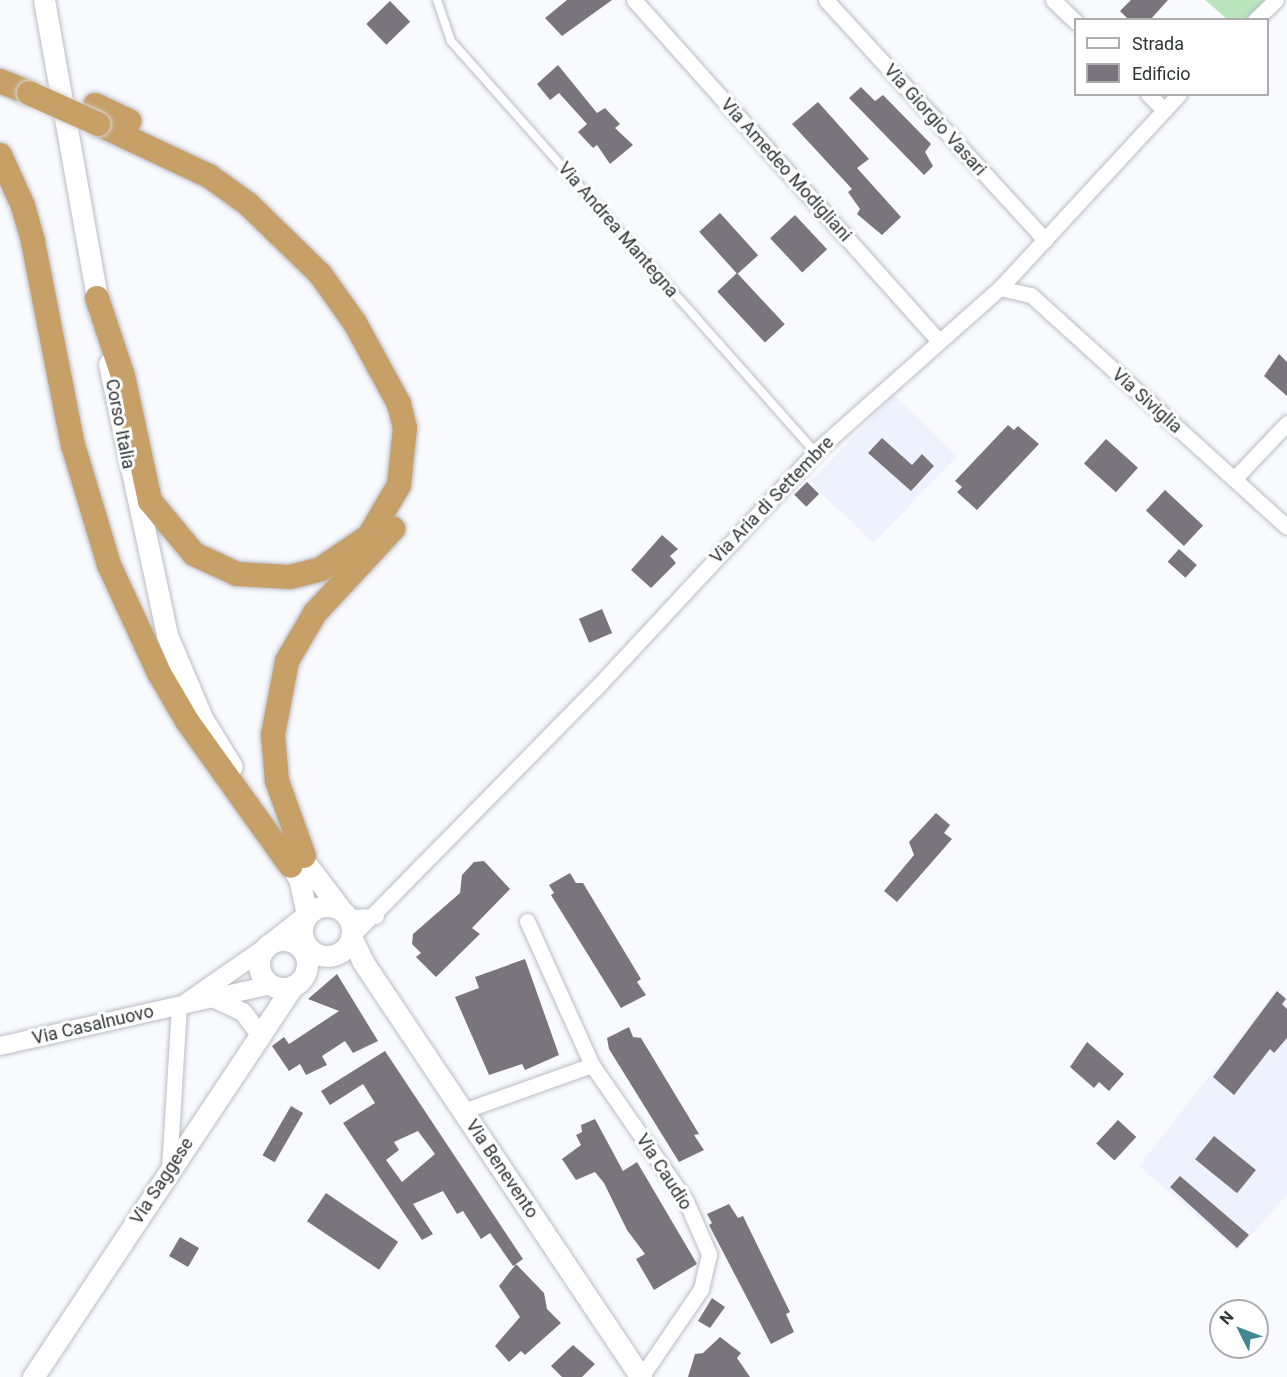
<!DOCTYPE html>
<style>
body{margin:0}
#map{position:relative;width:1287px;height:1377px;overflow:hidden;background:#f9fafe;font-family:Roboto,sans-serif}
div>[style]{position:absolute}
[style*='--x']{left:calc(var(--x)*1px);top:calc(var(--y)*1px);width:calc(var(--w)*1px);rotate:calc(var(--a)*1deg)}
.built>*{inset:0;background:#eef2ff;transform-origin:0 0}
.green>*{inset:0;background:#b9e5bc}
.building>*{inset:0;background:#7a757c;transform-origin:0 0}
.roads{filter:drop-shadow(0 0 2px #babcc4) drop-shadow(0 0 2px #babcc4)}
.service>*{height:8px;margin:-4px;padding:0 4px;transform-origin:4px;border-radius:4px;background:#fff}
.minor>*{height:15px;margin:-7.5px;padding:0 7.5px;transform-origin:7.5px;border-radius:7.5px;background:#fff}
.tertiary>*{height:18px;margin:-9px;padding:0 9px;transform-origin:9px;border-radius:9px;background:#fff}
.secondary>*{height:21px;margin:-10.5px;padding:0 10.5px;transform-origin:10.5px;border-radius:10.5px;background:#fff}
.secondary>.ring{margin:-10.5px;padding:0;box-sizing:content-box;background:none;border:21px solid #fff;border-radius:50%}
.trunk>*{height:24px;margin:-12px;padding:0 12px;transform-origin:12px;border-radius:12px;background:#c7a067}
.bridges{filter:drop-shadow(0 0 2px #d6d6d7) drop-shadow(0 0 2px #d6d6d7)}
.trunk-bridge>*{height:24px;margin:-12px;padding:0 12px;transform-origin:12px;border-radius:12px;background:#c7a067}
span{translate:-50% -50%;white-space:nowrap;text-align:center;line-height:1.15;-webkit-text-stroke:6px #fff;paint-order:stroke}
.street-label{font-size:18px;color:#323336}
.legend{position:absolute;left:1074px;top:18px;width:195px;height:78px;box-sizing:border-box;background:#fff;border:2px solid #adadaf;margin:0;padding:8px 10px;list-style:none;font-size:18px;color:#323336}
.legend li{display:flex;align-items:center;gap:12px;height:30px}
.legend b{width:30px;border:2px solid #adadaf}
.north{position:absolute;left:1209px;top:1299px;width:60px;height:60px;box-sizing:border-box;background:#fff;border:2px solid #adadaf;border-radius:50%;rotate:312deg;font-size:16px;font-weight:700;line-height:24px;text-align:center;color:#323336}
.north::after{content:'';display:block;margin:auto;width:21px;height:27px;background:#428794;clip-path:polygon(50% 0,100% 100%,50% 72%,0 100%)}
</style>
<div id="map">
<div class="built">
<i style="left:894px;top:395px;width:88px;height:121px;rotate:44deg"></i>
<i style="clip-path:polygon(1278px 988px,1287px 997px,1287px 1195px,1237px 1251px,1139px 1166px)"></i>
</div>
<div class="green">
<i style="clip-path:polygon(1205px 0,1267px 0,1245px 20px,1227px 19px)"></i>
</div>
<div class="building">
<i style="clip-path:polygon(567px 0,612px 0,562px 36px,545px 18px)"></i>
<i style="clip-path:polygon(1131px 0,1168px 0,1150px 20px,1129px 20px,1120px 11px)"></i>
<i style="left:390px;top:1px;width:29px;height:33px;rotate:46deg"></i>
<i style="clip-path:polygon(558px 65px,597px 113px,605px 108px,620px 124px,615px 128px,633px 145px,610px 164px,597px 145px,593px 148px,578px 132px,587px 124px,559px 93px,550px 100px,537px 84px)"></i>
<i style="clip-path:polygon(861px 87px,875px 101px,883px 95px,931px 144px,925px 152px,933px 166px,924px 175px,849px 98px)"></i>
<i style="clip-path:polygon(818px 102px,869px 159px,857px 168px,901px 217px,882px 235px,857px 214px,860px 209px,848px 192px,852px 189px,792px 124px)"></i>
<i style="left:720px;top:213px;width:57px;height:28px;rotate:48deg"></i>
<i style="left:795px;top:215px;width:47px;height:34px;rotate:47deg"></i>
<i style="left:737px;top:273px;width:70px;height:27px;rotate:47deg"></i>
<i style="clip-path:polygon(1279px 354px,1287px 362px,1287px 396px,1264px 376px)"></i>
<i style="clip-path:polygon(1008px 425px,1014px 430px,1018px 426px,1039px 444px,977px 510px,957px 492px,962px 487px,955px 481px)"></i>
<i style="clip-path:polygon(882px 438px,912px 465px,922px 454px,934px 466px,911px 491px,868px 453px)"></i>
<i style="left:1106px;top:439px;width:43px;height:33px;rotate:42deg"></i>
<i style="left:807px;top:482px;width:17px;height:18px;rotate:45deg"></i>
<i style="left:1165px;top:490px;width:52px;height:28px;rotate:43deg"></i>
<i style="clip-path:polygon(662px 535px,678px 549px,670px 556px,676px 563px,651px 588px,631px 570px)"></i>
<i style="left:1179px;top:549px;width:24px;height:17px;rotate:42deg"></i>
<i style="left:602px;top:609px;width:26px;height:25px;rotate:67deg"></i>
<i style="clip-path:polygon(936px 813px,950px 825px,944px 833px,952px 839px,897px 902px,884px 891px,914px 855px,909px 842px)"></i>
<i style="clip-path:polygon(484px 861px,510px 889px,472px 928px,480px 934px,436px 977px,416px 957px,421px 953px,412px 944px,413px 934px,460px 893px,462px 875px,474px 862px)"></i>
<i style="clip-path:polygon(570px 873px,576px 883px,583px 883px,641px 979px,637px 982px,646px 995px,621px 1008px,551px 895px,554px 893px,549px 885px)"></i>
<i style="clip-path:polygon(525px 959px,559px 1055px,525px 1070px,522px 1064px,489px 1075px,455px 997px,479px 988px,475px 977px)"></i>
<i style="clip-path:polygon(337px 974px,378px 1041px,353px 1053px,345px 1041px,322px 1056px,327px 1065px,306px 1075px,300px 1064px,289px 1071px,272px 1046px,284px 1037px,289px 1044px,339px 1011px,308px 999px)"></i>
<i style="clip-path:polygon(1277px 991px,1286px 999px,1282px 1004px,1287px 1009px,1287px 1038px,1274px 1053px,1270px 1049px,1234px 1095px,1213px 1077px)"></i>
<i style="clip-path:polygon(629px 1027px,633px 1037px,641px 1038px,699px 1134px,694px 1135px,704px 1150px,679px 1162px,609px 1049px,607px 1038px)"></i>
<i style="clip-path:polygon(1087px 1042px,1124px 1074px,1109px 1091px,1099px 1082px,1094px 1088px,1070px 1067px)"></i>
<i style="clip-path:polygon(evenodd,385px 1051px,523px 1259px,513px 1266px,490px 1233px,481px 1239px,463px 1211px,457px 1214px,443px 1191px,413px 1204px,433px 1234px,422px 1240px,343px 1123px,375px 1103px,363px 1084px,330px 1105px,321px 1091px,385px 1051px,418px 1131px,435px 1154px,402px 1182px,386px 1160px,399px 1150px,394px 1142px,418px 1131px)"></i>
<i style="left:291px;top:1106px;width:14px;height:57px;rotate:30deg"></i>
<i style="clip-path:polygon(595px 1119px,623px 1171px,637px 1162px,697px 1264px,654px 1290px,636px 1259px,645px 1254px,627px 1230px,604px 1183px,595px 1172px,576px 1180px,562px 1159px,581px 1145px,576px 1135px,582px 1132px,581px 1125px)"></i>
<i style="left:1118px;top:1120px;width:25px;height:32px;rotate:43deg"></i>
<i style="left:1214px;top:1136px;width:54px;height:30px;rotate:39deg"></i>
<i style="clip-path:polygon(1180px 1176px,1249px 1235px,1237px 1248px,1170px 1187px)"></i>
<i style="left:326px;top:1193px;width:87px;height:34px;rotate:34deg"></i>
<i style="clip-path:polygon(729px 1204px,738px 1218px,743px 1216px,790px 1312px,786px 1314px,794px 1332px,771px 1344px,709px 1225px,712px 1223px,707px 1214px)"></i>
<i style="left:180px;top:1237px;width:22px;height:22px;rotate:30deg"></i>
<i style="clip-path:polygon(516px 1264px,544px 1293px,547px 1309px,561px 1323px,525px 1355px,521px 1351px,509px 1362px,495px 1346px,520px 1317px,499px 1286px)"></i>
<i style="clip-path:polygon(712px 1298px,725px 1307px,710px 1328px,698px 1321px)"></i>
<i style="clip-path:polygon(720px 1337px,741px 1353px,737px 1358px,750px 1377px,688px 1377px,695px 1354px,703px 1353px)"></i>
<i style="clip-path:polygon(573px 1345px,595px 1364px,582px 1377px,562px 1377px,551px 1366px)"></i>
</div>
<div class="roads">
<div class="service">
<i style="--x:437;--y:0;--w:43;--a:71.1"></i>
<i style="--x:451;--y:41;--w:549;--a:48.47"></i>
</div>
<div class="minor">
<i style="--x:634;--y:0;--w:456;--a:48.2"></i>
<i style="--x:826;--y:0;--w:325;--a:47.6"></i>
<i style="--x:1053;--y:0;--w:32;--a:44"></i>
<i style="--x:1255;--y:20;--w:29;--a:-44"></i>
<i style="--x:1148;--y:94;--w:23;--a:45"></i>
<i style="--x:1000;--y:288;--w:32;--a:13"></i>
<i style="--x:1031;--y:295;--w:345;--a:42.2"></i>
<i style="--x:1234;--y:479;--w:77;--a:-46.6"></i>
<i style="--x:348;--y:917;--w:28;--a:-2"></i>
<i style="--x:527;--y:921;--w:158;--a:65.7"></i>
<i style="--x:592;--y:1065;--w:165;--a:55.3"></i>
<i style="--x:686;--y:1201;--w:58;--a:66.5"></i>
<i style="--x:709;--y:1254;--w:36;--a:103"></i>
<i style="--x:701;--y:1289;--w:107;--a:124.3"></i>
<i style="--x:351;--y:937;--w:351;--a:-45.5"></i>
<i style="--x:597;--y:687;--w:321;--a:-47.1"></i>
<i style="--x:815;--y:452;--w:247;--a:-41.6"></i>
<i style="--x:1000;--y:288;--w:264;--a:-47.3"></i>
<i style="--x:463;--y:1111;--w:137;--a:-19.6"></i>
<i style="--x:169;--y:1169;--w:163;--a:-86.5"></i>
</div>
<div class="tertiary">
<i style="--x:215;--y:999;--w:31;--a:25"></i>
<i style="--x:243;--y:1012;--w:26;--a:53"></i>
<i style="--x:186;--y:1003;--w:93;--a:-34.9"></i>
<i style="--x:0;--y:1046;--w:278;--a:-12.7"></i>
</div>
<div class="secondary">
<i style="--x:44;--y:0;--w:318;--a:79.9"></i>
<i style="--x:109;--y:364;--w:277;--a:77.9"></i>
<i style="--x:167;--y:635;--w:90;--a:67.1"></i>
<i style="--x:202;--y:718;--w:57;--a:58.5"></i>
<i style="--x:292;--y:845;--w:83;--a:52.9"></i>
<i class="ring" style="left:302px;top:906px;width:29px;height:29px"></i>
<i style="--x:351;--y:937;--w:28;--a:64"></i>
<i style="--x:363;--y:962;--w:500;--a:56.2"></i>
<i class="ring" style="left:259px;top:940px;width:27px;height:27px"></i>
<i style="--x:274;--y:941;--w:42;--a:-38.2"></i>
<i style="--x:307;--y:915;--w:35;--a:-102"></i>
<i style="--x:300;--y:881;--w:33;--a:-119"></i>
<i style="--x:33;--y:1377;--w:470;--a:-56.4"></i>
</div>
<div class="trunk">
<i style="--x:0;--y:81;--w:31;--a:22"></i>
<i style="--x:95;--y:105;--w:38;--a:25"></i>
<i style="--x:0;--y:155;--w:56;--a:65.7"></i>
<i style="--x:23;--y:206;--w:37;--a:74"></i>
<i style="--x:33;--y:242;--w:207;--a:78.9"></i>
<i style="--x:73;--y:445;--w:125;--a:73.3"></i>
<i style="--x:109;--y:565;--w:119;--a:65.2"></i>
<i style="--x:159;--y:673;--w:56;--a:59.7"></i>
<i style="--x:187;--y:721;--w:178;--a:54.4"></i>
<i style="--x:97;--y:298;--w:82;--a:71.6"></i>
<i style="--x:123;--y:376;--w:128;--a:77.8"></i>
<i style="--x:150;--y:501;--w:69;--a:50.3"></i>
<i style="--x:194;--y:554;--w:47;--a:24.9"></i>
<i style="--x:237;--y:574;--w:53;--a:3.2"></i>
<i style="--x:290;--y:577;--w:32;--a:-14"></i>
<i style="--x:321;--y:569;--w:58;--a:-34.5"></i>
<i style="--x:369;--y:536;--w:59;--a:-59.5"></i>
<i style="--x:399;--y:485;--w:57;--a:-84"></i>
<i style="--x:405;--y:428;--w:25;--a:-104"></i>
<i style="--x:399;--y:404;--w:92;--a:-118.5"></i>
<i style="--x:355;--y:323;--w:60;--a:-125.5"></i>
<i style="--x:320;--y:274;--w:100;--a:-135.8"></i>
<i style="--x:248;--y:204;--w:48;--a:-144.3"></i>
<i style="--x:209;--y:176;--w:123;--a:-154.9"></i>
<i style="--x:304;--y:856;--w:80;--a:-109.8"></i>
<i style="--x:277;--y:781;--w:46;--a:-95"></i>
<i style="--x:273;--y:735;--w:75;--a:-79.3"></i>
<i style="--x:287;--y:661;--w:56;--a:-59.7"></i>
<i style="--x:315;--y:613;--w:115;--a:-47.1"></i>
</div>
</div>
<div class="bridges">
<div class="trunk-bridge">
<i style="--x:29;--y:93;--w:76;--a:24.2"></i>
</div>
</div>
<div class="street-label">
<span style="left:935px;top:120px;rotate:48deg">Via Giorgio Vasari</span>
<span style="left:786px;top:170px;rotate:48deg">Via Amedeo Modigliani</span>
<span style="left:618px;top:230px;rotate:49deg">Via Andrea Mantegna</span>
<span style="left:1147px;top:401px;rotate:42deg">Via Siviglia</span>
<span style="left:120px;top:424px;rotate:79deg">Corso Italia</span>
<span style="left:772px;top:500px;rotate:-46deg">Via Aria di Settembre</span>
<span style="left:93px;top:1025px;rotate:-13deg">Via Casalnuovo</span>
<span style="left:502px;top:1169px;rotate:56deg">Via Benevento</span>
<span style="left:664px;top:1172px;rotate:57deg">Via Caudio</span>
<span style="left:162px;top:1181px;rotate:-57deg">Via Saggese</span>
</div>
<ul class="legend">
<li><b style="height:8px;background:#fff"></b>Strada</li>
<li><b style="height:16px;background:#7a757c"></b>Edificio</li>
</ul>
<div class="north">N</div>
</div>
